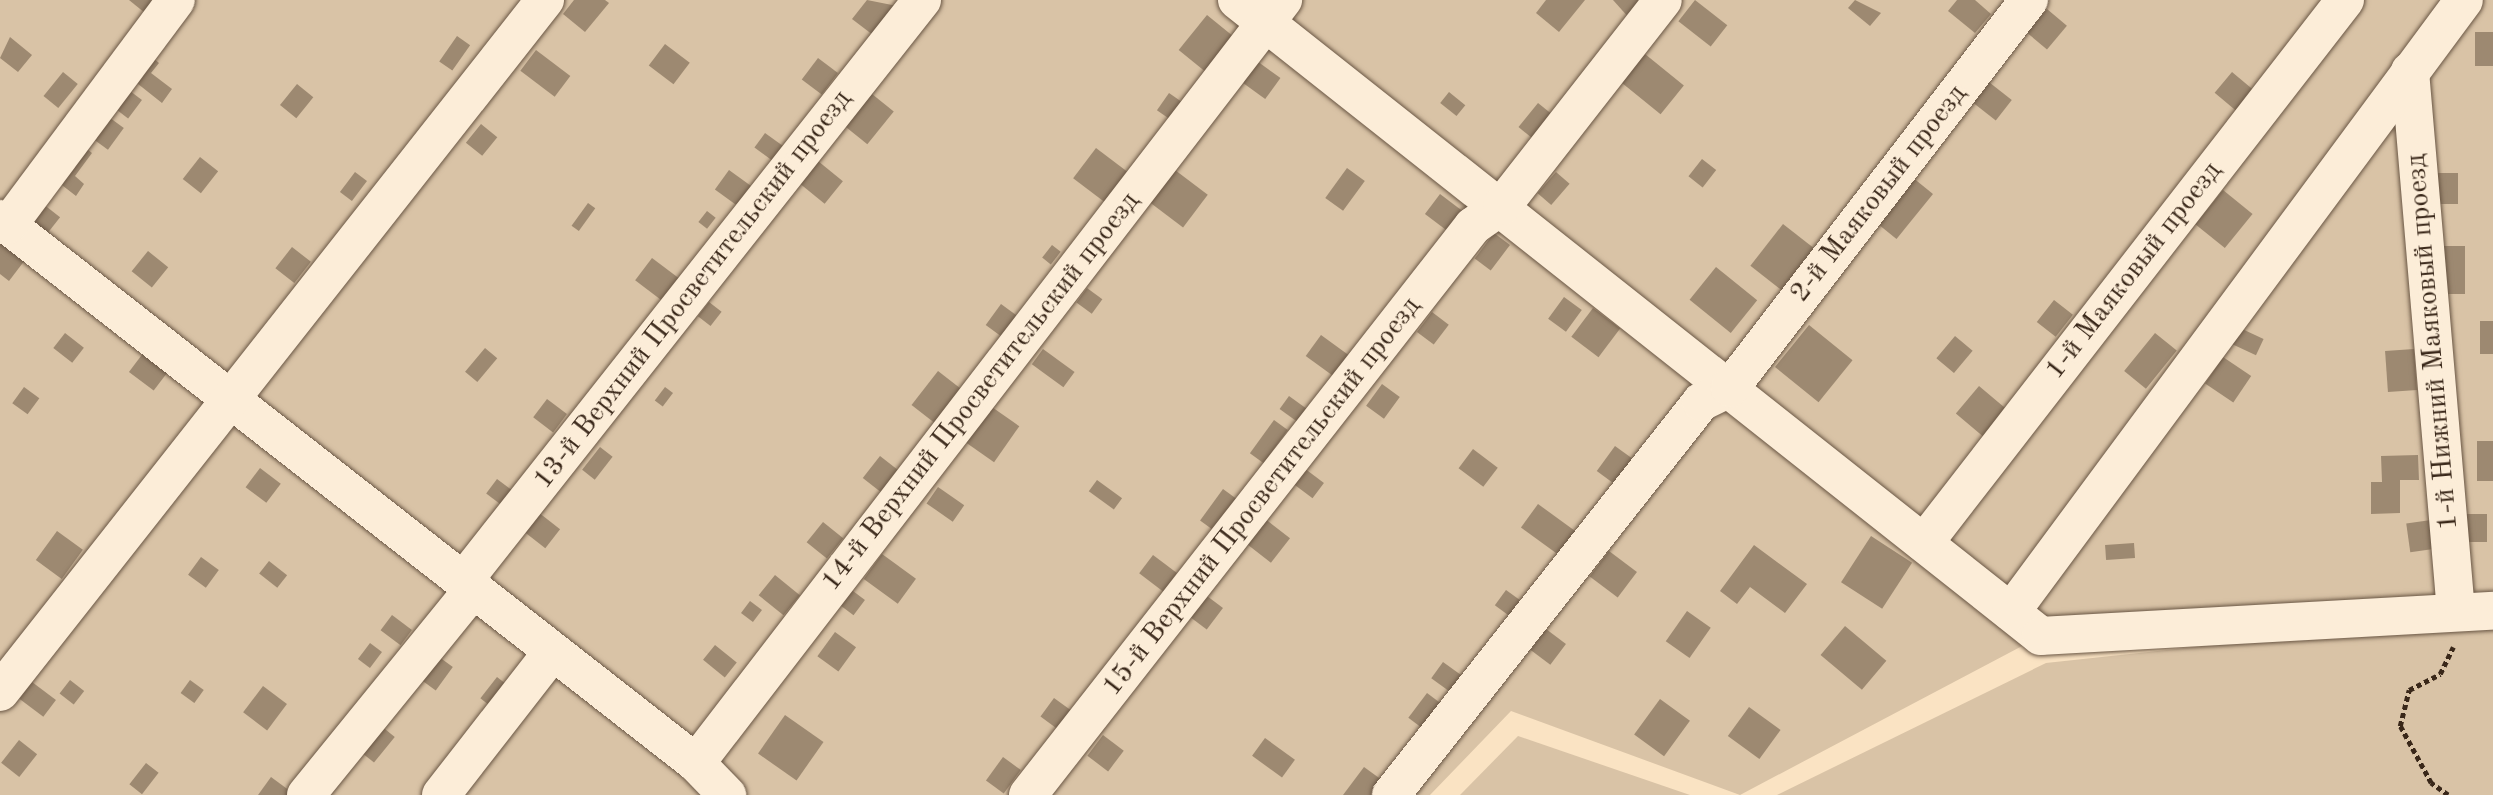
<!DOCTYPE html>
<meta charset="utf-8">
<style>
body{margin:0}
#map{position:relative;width:2493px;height:795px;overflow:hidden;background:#fae3c3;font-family:"Old Standard TT",serif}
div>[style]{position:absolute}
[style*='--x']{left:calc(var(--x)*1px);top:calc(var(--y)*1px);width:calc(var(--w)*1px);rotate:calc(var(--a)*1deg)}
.green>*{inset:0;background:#d9c3a6}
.building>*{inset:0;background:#9d8971;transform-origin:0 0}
.path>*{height:4.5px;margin-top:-2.25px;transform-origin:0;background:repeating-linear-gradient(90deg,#392719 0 5px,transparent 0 8.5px)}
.roads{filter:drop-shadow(0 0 2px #695644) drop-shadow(0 0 2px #695644)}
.minor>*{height:38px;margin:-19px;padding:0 19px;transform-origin:19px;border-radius:19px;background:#fcedd8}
span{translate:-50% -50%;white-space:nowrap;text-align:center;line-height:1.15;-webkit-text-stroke:7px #fcedd8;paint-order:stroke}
.street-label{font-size:28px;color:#392719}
</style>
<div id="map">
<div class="green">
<i style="clip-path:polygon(0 0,2493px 0,2493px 610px,2041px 636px,1740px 795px,1511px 711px,1430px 795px,0 795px)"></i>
<i style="clip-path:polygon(2493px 627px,2493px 795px,1777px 795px,2046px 663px,2278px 638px)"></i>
<i style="clip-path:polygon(1518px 736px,1690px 795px,1460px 795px)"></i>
</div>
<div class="building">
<i style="clip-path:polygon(129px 0,156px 0,145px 13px)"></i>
<i style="clip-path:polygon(574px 0,605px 0,609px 3px,585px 32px,563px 14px)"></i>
<i style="clip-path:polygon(867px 0,897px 6px,873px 35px,852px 19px)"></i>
<i style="clip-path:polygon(1546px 0,1585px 0,1559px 32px,1536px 13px)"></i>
<i style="clip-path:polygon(1613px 0,1646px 0,1630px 19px)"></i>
<i style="left:1695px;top:0;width:41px;height:27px;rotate:38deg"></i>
<i style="clip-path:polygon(1855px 0,1881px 13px,1870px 26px,1848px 8px)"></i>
<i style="clip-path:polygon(1957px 0,1975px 0,1991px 14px,1975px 33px,1948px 11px)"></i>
<i style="left:2047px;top:9px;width:26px;height:31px;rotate:40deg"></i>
<i style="left:1207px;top:15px;width:40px;height:45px;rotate:39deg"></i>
<i style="left:2475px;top:32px;width:18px;height:34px"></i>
<i style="left:457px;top:36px;width:16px;height:31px;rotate:35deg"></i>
<i style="clip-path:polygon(10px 37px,32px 55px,18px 72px,0 58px)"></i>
<i style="left:665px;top:44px;width:31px;height:27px;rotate:37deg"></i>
<i style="left:536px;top:50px;width:43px;height:26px;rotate:37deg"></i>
<i style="clip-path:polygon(146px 52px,159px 63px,151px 73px,172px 89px,162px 103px,128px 76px)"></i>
<i style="left:1645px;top:54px;width:50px;height:37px;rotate:39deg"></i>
<i style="left:818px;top:58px;width:25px;height:27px;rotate:37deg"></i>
<i style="left:1257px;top:61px;width:29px;height:26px;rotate:36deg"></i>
<i style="left:63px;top:72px;width:19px;height:31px;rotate:39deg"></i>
<i style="left:2232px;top:72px;width:30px;height:27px;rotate:40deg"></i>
<i style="left:1985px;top:79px;width:34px;height:26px;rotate:38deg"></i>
<i style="left:297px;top:84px;width:21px;height:27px;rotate:39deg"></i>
<i style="left:122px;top:85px;width:25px;height:23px;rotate:37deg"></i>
<i style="left:1449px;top:92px;width:21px;height:14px;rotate:39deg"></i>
<i style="left:1169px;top:93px;width:21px;height:21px;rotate:35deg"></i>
<i style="left:872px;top:94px;width:28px;height:42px;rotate:39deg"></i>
<i style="left:1538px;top:103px;width:26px;height:31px;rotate:39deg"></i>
<i style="left:106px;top:115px;width:22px;height:27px;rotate:36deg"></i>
<i style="left:481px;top:124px;width:21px;height:24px;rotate:39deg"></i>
<i style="left:765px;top:133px;width:24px;height:18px;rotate:36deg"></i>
<i style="clip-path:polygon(77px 141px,92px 153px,75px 176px,84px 184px,76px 196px,49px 175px)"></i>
<i style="left:1096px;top:148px;width:48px;height:38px;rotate:37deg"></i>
<i style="left:200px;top:157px;width:23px;height:28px;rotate:38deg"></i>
<i style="left:1702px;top:159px;width:18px;height:22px;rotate:38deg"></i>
<i style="left:818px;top:161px;width:32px;height:29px;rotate:39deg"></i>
<i style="left:1347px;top:168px;width:22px;height:37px;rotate:36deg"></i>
<i style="left:729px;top:170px;width:29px;height:24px;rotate:36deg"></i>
<i style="left:1175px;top:170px;width:41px;height:41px;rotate:37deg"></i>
<i style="left:355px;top:172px;width:15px;height:25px;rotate:37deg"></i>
<i style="left:1556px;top:172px;width:18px;height:28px;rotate:41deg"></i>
<i style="left:2434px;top:173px;width:24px;height:31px"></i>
<i style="left:1912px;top:177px;width:27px;height:58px;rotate:39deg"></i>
<i style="left:2223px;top:190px;width:38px;height:44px;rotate:39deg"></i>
<i style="left:1440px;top:194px;width:34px;height:25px;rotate:37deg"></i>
<i style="left:38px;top:200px;width:28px;height:23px;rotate:38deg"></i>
<i style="left:588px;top:203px;width:9px;height:28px;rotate:36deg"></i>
<i style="left:707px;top:211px;width:11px;height:14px;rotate:38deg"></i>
<i style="left:1783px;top:224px;width:43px;height:53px;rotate:38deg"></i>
<i style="left:1494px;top:233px;width:20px;height:32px;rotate:37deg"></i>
<i style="clip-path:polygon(0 242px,25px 260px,9px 281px,0 274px)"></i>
<i style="left:1052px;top:245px;width:11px;height:16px;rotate:38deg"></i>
<i style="left:2435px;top:246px;width:30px;height:48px"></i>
<i style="left:292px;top:247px;width:24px;height:27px;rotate:38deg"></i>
<i style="left:148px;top:251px;width:26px;height:26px;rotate:39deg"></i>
<i style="left:652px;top:258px;width:35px;height:28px;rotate:37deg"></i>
<i style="left:1716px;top:267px;width:53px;height:42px;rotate:39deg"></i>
<i style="left:1087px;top:288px;width:19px;height:18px;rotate:36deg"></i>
<i style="left:1564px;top:297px;width:22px;height:27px;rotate:36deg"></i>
<i style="left:2054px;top:300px;width:24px;height:28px;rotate:38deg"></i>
<i style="left:709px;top:302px;width:16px;height:18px;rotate:38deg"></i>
<i style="left:1001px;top:304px;width:19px;height:26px;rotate:36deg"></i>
<i style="left:1593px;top:308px;width:34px;height:36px;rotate:37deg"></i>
<i style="left:1432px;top:312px;width:21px;height:25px;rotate:37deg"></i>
<i style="left:2480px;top:321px;width:13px;height:33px"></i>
<i style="left:1809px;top:325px;width:56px;height:54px;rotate:39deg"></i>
<i style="left:2240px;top:328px;width:26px;height:18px;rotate:25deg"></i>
<i style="left:65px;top:333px;width:24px;height:19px;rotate:38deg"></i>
<i style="left:2155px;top:333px;width:28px;height:49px;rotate:39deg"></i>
<i style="left:1321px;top:335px;width:37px;height:26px;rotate:36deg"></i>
<i style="left:1955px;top:336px;width:23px;height:29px;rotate:40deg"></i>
<i style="left:147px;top:348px;width:31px;height:30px;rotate:37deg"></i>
<i style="left:485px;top:348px;width:16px;height:31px;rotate:40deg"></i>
<i style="left:1043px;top:349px;width:39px;height:19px;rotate:36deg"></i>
<i style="left:2414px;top:349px;width:41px;height:29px;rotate:86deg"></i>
<i style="left:2223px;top:357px;width:34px;height:32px;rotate:34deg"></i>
<i style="left:938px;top:371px;width:29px;height:43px;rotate:38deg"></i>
<i style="left:1382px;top:384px;width:22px;height:27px;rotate:36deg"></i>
<i style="left:1979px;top:386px;width:38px;height:36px;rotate:40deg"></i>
<i style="left:24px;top:387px;width:19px;height:20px;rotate:36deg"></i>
<i style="left:665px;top:387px;width:10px;height:17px;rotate:37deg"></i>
<i style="left:1289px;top:396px;width:27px;height:16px;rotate:36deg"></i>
<i style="left:547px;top:399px;width:25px;height:23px;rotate:37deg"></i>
<i style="left:989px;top:405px;width:37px;height:44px;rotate:35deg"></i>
<i style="left:1274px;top:420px;width:17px;height:41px;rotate:36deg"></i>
<i style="left:2477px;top:441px;width:16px;height:40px"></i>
<i style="left:1615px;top:446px;width:29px;height:31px;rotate:36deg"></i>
<i style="left:600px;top:447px;width:16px;height:29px;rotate:38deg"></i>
<i style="left:1473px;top:449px;width:31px;height:24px;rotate:37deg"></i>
<i style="clip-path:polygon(2418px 455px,2419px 480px,2400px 480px,2400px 513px,2371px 514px,2371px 482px,2382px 482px,2381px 456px)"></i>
<i style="left:880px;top:456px;width:24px;height:28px;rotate:38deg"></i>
<i style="left:260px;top:468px;width:26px;height:24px;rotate:37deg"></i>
<i style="left:1304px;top:468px;width:25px;height:19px;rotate:37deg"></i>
<i style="left:497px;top:479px;width:20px;height:18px;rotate:37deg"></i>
<i style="left:1097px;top:480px;width:31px;height:14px;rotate:36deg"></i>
<i style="left:938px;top:487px;width:32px;height:20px;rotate:35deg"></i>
<i style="left:1223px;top:489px;width:22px;height:39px;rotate:36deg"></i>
<i style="left:1538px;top:504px;width:48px;height:29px;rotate:36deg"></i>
<i style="left:538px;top:512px;width:28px;height:24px;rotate:38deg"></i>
<i style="left:2457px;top:514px;width:30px;height:28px"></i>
<i style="left:1264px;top:518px;width:33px;height:31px;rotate:38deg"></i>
<i style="left:2431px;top:520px;width:29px;height:25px;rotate:82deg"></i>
<i style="left:823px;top:522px;width:26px;height:26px;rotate:39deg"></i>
<i style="left:57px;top:531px;width:32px;height:36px;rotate:36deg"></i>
<i style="left:1871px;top:536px;width:49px;height:55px;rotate:33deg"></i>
<i style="left:2134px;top:543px;width:15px;height:29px;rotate:86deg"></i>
<i style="clip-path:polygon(1754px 545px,1807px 584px,1785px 613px,1750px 587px,1737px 604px,1720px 591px)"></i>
<i style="left:1609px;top:551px;width:35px;height:32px;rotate:37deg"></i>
<i style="left:882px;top:554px;width:42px;height:31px;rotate:36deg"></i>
<i style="left:1153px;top:555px;width:30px;height:23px;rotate:37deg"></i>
<i style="left:201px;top:557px;width:22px;height:22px;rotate:36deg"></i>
<i style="left:269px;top:561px;width:23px;height:16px;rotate:38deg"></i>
<i style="left:775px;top:575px;width:32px;height:26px;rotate:39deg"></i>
<i style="left:845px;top:585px;width:25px;height:19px;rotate:37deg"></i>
<i style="left:1506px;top:590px;width:24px;height:19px;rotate:36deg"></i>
<i style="left:1207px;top:596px;width:20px;height:27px;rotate:37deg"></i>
<i style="left:750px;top:601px;width:15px;height:15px;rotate:37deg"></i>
<i style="left:1687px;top:611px;width:29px;height:37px;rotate:35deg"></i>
<i style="left:392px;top:615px;width:25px;height:19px;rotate:37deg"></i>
<i style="left:1845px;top:626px;width:54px;height:38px;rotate:40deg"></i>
<i style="left:1546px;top:629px;width:25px;height:26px;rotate:37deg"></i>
<i style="left:835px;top:632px;width:26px;height:30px;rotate:36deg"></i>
<i style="left:370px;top:643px;width:15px;height:20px;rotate:37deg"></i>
<i style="left:715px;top:645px;width:28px;height:19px;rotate:39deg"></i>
<i style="left:435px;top:654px;width:22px;height:29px;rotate:36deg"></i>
<i style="left:1443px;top:662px;width:27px;height:20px;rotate:36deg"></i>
<i style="left:497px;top:677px;width:16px;height:27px;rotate:38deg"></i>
<i style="left:70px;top:680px;width:18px;height:17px;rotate:38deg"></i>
<i style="left:190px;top:680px;width:17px;height:16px;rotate:36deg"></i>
<i style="left:32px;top:682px;width:30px;height:21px;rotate:37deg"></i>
<i style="left:263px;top:686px;width:30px;height:33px;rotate:37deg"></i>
<i style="left:1427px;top:693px;width:25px;height:31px;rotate:37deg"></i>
<i style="left:1054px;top:698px;width:26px;height:23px;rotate:36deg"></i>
<i style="left:1660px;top:699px;width:37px;height:44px;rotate:36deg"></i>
<i style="left:1749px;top:707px;width:39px;height:36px;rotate:36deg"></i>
<i style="left:785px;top:715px;width:47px;height:47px;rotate:35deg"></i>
<i style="left:380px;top:725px;width:19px;height:33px;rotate:39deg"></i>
<i style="left:1103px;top:735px;width:26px;height:26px;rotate:37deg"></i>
<i style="left:1265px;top:738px;width:37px;height:22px;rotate:36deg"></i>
<i style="left:19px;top:740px;width:23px;height:29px;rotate:38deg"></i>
<i style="left:1003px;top:757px;width:22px;height:29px;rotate:36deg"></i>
<i style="left:146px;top:763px;width:16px;height:27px;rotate:38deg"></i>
<i style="clip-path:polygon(1364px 767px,1386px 783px,1377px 795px,1343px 795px)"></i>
<i style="clip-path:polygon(271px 777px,290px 791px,287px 795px,258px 795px)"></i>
</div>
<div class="path">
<i style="--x:2448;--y:795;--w:21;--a:-145"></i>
<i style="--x:2431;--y:783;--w:65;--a:-118.5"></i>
<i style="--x:2400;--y:726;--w:37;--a:-76"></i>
<i style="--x:2409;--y:690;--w:35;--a:-27"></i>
<i style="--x:2440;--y:674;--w:30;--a:-64"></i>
</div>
<div class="roads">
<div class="minor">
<i style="--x:1237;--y:0;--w:1025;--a:38.35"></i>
<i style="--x:2041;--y:636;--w:453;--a:-3.2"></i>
<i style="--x:2410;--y:71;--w:543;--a:85.14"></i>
<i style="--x:0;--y:219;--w:883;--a:38.01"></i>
<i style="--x:696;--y:763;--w:45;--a:45.9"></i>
<i style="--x:9;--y:224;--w:279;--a:-53.3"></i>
<i style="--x:1924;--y:543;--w:687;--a:-52.21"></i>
<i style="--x:464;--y:580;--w:739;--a:-51.7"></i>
<i style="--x:2011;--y:612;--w:761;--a:-53.49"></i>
<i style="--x:0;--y:692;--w:881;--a:-51.78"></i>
<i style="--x:696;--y:763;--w:963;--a:-52.43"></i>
<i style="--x:306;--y:795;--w:267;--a:-50.9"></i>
<i style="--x:441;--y:795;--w:182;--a:-52.1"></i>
<i style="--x:1028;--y:795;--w:722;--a:-51.97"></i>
<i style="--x:1473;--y:226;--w:35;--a:-35"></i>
<i style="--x:1502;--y:206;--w:261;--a:-52"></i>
<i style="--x:1391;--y:795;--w:501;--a:-51.73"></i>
<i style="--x:1701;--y:402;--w:32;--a:-26"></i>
<i style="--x:1730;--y:388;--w:490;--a:-52.4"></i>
</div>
</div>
<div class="street-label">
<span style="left:1879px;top:194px;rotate:-52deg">2-й Маяковый проезд</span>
<span style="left:2134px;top:271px;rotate:-52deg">1-й Маяковый проезд</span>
<span style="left:693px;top:290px;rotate:-52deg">13-й Верхний Просветительский проезд</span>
<span style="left:2433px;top:342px;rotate:-95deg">1-й Нижний Маяковый проезд</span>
<span style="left:981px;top:392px;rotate:-52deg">14-й Верхний Просветительский проезд</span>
<span style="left:1262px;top:497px;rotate:-52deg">15-й Верхний Просветительский проезд</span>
</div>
</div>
